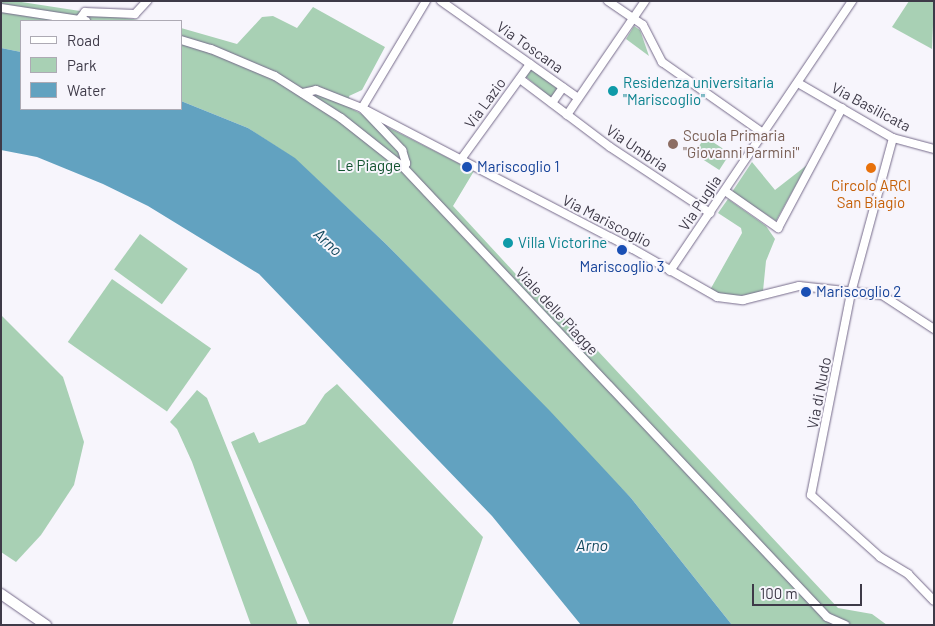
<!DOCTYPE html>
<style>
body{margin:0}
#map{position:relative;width:935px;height:626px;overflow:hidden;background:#f7f5fc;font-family:Barlow,sans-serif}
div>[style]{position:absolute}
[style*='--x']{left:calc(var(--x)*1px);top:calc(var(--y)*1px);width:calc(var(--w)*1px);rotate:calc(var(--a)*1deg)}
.green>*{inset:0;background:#a8d0b4;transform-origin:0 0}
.water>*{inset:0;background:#62a2c0}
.roads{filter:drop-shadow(0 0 1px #756a8a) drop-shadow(0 0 1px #756a8a)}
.minor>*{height:8px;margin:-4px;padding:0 4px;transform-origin:4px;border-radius:4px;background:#fff}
.secondary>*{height:10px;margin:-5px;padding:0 5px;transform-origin:5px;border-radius:5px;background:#fff}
.dots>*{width:14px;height:14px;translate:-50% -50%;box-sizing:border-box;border:2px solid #f7f5fc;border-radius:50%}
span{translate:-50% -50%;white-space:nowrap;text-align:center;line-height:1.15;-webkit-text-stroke:4px #f7f5fc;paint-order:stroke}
.street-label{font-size:15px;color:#3e3a48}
.culture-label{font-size:15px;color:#0d838f}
.left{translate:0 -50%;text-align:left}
.education-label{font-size:15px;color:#785e54}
.park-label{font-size:15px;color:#11522e}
.transit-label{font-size:15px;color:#164399}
.food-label{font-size:15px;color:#c56008}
.water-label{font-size:16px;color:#13495e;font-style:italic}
.frame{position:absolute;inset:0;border:2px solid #3e3a48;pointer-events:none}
.legend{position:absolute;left:20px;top:20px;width:162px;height:90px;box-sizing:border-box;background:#f7f5fc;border:1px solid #adaab4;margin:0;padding:6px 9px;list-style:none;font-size:15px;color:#3e3a48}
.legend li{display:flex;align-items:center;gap:10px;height:25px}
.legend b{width:25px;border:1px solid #adaab4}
.scale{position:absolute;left:752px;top:584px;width:110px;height:22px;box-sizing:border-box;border:2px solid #3e3a48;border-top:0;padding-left:6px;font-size:15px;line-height:18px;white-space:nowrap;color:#3e3a48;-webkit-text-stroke:4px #f7f5fc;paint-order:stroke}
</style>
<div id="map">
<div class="green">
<i style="clip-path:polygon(1px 1px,15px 1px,145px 21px,21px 21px,21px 52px,1px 48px)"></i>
<i style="clip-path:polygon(909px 1px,934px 1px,932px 49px,892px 27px)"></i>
<i style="clip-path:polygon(313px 7px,385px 47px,362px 90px,349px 96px,352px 109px,474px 171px,453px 206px,525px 284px,527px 282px,597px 350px,838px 608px,872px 614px,887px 625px,732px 625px,631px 498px,387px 245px,294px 158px,248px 128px,181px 101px,181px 28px,237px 44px,262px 17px,273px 16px,297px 28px)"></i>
<i style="clip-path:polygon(634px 26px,640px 30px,649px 56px,626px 39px)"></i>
<i style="clip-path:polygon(531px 69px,558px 89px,551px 98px,526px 77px)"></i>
<i style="left:705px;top:137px;width:30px;height:20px;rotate:33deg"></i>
<i style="clip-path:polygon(752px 162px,775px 190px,807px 165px,776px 221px,732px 192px)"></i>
<i style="clip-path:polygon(728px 199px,766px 226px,775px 239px,766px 261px,763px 291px,755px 294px,727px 297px,710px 290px,742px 233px,741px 228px,718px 213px)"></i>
<i style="left:140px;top:234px;width:59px;height:44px;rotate:36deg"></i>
<i style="left:112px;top:279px;width:121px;height:77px;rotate:35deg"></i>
<i style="clip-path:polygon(1px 315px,63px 377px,84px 442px,74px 485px,41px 535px,16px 562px,1px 552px)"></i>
<i style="clip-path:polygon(337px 384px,483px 537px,452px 625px,310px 625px,231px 442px,254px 432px,259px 443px,305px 424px,325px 394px)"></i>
<i style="clip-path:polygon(197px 390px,207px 398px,298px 625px,251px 625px,192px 462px,177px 429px,170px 422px)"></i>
</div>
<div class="water">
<i style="clip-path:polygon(1px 48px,21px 52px,21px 109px,181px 109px,181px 101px,248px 128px,295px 158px,387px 245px,550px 411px,631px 498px,732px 625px,581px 625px,492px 516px,259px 274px,148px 206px,103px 184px,37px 157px,1px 150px)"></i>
</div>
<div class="roads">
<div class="minor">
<i style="--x:441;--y:1;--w:168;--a:35.3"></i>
<i style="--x:608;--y:1;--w:42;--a:34.4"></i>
<i style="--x:643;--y:25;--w:42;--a:62.8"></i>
<i style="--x:662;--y:62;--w:123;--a:35.1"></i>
<i style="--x:1;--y:8;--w:86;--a:8.7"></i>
<i style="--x:79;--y:20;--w:10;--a:-53"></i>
<i style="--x:85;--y:12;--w:50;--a:2.3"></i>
<i style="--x:135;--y:14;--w:18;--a:-47"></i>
<i style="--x:181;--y:40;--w:31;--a:17"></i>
<i style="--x:211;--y:49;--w:69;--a:22.9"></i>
<i style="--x:275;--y:76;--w:78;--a:32.5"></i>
<i style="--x:341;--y:118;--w:80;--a:38.4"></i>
<i style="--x:404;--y:168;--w:617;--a:46.71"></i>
<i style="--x:827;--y:617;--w:20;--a:24"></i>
<i style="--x:520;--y:79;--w:113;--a:37.1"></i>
<i style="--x:610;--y:147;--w:120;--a:33.4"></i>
<i style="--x:798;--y:83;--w:110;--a:30.1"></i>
<i style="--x:893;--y:138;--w:42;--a:15"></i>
<i style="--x:303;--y:93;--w:13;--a:-13"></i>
<i style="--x:316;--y:90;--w:49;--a:21.4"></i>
<i style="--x:362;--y:108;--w:305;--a:27.5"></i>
<i style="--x:633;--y:249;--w:97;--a:29.7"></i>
<i style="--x:717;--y:297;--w:26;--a:7"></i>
<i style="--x:743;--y:300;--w:58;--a:-14"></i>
<i style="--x:799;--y:286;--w:83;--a:6.2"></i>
<i style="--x:882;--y:295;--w:62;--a:33.2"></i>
<i style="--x:552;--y:103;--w:19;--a:-55"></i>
<i style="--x:362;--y:108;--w:125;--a:-59.1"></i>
<i style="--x:363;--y:109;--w:57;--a:46.4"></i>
<i style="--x:402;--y:150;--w:14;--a:73"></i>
<i style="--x:406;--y:163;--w:5;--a:112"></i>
<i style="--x:567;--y:115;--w:138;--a:-55.6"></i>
<i style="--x:893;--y:138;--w:161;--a:105.2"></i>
<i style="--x:851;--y:293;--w:206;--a:101.2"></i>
<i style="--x:811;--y:495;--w:93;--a:41.9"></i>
<i style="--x:880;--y:557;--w:33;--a:31"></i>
<i style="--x:908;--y:574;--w:37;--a:46"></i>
<i style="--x:462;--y:158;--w:116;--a:-54.1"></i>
<i style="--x:725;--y:191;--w:65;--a:34.9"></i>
<i style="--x:778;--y:228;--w:136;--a:-61.9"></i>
<i style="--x:670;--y:271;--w:326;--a:-56"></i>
</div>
<div class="secondary">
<i style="--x:1;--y:594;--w:55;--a:34.6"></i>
</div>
</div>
<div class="dots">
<i style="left:613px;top:91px;background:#0f9aa8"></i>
<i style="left:673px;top:144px;background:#8d6e63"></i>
<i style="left:467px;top:167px;background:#1a4fb4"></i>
<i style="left:871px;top:168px;background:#e8710a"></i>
<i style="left:508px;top:243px;background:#0f9aa8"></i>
<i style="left:622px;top:250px;background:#1a4fb4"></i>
<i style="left:806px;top:292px;background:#1a4fb4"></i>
</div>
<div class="street-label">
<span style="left:530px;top:47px;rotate:35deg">Via Toscana</span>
<span style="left:485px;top:103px;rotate:-54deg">Via Lazio</span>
<span style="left:871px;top:107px;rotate:28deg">Via Basilicata</span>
<span style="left:637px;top:148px;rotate:34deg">Via Umbria</span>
<span style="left:700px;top:203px;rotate:-56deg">Via Puglia</span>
<span style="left:607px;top:221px;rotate:27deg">Via Mariscoglio</span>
<span style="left:557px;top:311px;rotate:47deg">Viale delle Piagge</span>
<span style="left:819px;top:393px;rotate:-79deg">Via di Nudo</span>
</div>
<div class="culture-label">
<span class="left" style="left:623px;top:91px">Residenza universitaria<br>"Mariscoglio"</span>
<span class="left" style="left:518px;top:243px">Villa Victorine</span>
</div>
<div class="education-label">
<span class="left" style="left:683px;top:144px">Scuola Primaria<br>"Giovanni Parmini"</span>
</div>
<div class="park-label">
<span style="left:369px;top:166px">Le Piagge</span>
</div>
<div class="transit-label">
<span class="left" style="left:477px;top:167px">Mariscoglio 1</span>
<span style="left:622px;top:267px">Mariscoglio 3</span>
<span class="left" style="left:816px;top:292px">Mariscoglio 2</span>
</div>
<div class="food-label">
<span style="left:871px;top:194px">Circolo ARCI<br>San Biagio</span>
</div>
<div class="water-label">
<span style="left:328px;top:242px;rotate:43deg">Arno</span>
<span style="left:592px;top:545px">Arno</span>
</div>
<div class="frame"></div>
<ul class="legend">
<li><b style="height:6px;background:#fff"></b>Road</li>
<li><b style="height:14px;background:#a8d0b4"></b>Park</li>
<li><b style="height:14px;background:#62a2c0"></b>Water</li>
</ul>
<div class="scale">100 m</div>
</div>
